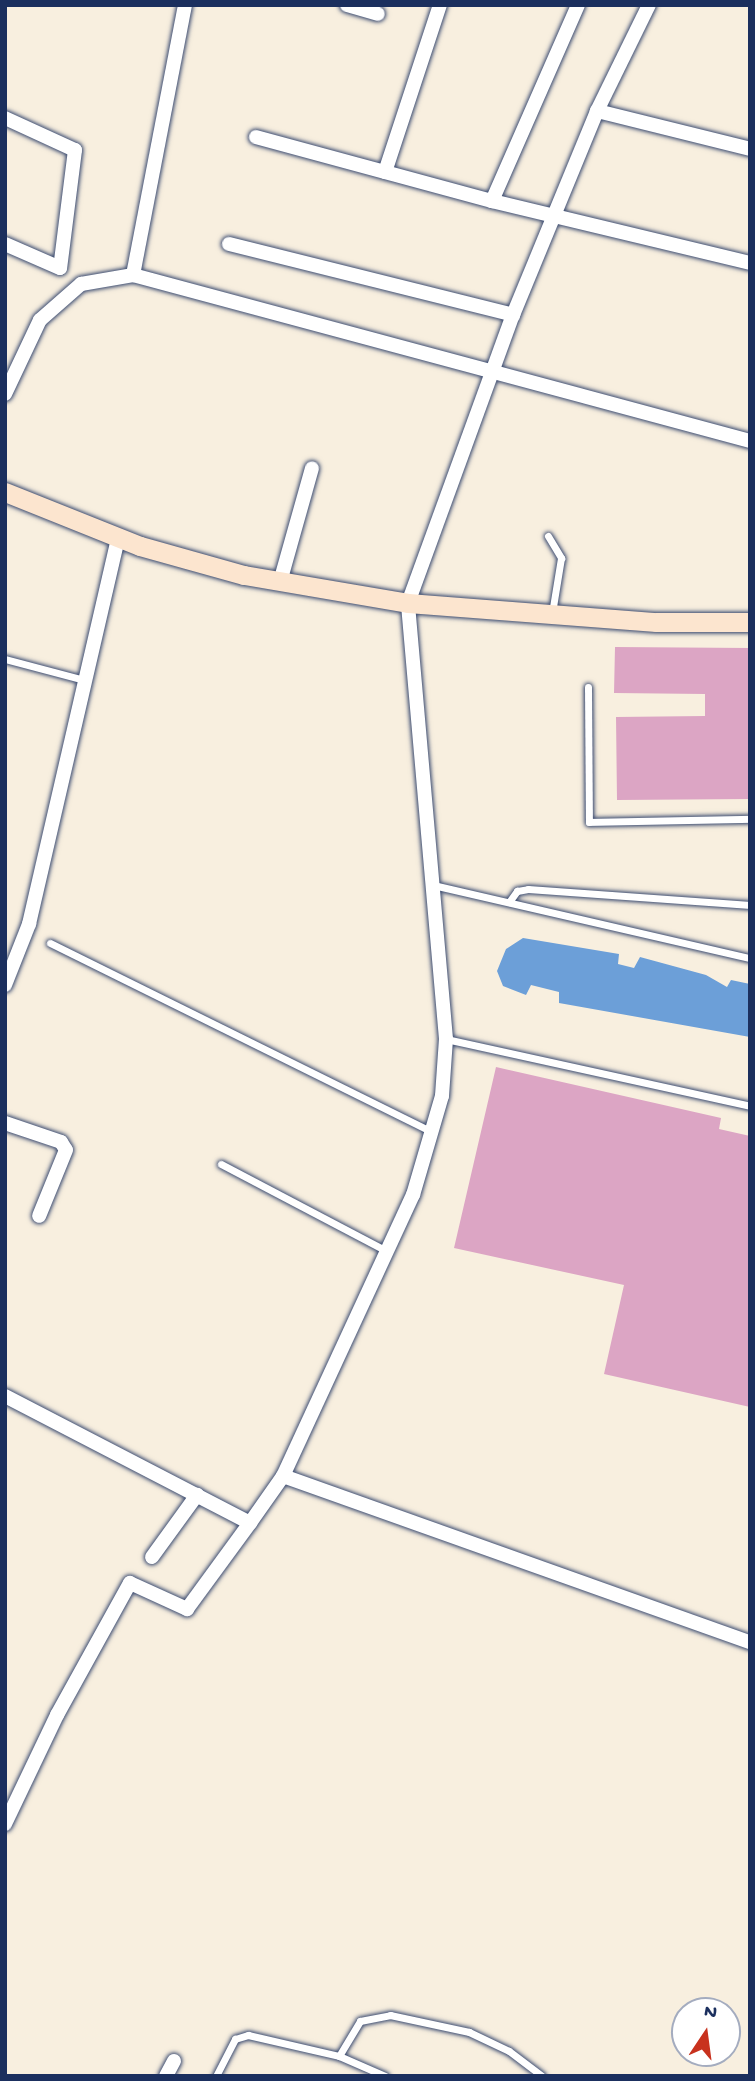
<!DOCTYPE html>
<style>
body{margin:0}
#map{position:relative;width:755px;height:2081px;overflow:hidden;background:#f8efdf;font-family:"Gochi Hand",sans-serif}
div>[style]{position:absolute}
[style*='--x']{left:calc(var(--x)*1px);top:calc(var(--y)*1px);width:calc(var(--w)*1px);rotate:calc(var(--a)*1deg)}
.water>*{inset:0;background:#6c9fd8}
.building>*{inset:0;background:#dca5c4}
.roads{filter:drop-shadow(0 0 2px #3c4c71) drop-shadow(0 0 2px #3c4c71)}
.lane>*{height:7px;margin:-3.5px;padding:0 3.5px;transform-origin:3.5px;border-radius:3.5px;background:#fff}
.street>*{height:14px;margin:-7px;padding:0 7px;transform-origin:7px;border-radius:7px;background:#fff}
.secondary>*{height:19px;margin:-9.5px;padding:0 9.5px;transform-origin:9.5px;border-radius:9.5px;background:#fce5cf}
span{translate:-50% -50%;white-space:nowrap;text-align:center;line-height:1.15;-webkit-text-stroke:5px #fff;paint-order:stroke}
.frame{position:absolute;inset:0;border:7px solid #1b2f5e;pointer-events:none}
.north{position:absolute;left:671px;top:1997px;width:70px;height:70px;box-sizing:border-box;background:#fff;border:2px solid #a4acbf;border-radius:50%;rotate:13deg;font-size:19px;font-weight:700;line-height:28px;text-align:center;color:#1b2f5e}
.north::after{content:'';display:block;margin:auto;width:24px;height:32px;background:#c8321e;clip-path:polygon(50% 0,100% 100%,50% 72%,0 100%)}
</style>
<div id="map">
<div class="water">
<i style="clip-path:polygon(523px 938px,619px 954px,618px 964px,634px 968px,640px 957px,706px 975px,727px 987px,731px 980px,750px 984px,750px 1037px,559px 1003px,559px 992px,531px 985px,526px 995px,503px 986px,497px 971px,506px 949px)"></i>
</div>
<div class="building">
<i style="clip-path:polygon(615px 647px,750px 648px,750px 799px,617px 800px,616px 717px,705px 716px,705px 694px,614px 693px)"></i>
<i style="clip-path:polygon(496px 1067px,721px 1118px,719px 1129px,750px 1136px,750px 1407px,604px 1374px,624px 1285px,454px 1248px)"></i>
</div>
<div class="roads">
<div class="lane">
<i style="--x:548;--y:536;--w:26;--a:59"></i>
<i style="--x:561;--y:558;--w:56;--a:99.3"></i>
<i style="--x:5;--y:659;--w:82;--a:14.9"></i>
<i style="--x:588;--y:687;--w:135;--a:89.6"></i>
<i style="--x:589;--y:822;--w:161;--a:-1.1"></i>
<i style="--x:433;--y:885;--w:325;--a:13"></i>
<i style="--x:509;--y:902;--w:14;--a:-54"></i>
<i style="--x:517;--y:891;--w:11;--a:-10"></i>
<i style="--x:528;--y:889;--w:223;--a:4.1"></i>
<i style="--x:50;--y:943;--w:426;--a:26.3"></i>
<i style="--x:446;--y:1039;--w:311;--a:12.4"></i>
<i style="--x:221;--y:1164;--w:187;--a:27.7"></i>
<i style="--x:216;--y:2076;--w:42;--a:-62.8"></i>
<i style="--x:235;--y:2039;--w:14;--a:-17"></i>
<i style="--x:248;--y:2035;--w:93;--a:13"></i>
<i style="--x:385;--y:2076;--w:50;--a:-156.5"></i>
<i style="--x:339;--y:2056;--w:41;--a:-59"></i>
<i style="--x:360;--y:2021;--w:31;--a:-11"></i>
<i style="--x:390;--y:2015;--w:81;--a:12.1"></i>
<i style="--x:469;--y:2032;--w:44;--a:25.4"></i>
<i style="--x:509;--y:2051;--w:41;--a:37.1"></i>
</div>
<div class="street">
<i style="--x:347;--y:5;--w:32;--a:16"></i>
<i style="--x:597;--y:111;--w:158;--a:13.9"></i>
<i style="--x:5;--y:118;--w:77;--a:24.6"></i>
<i style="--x:75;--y:150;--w:119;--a:97.2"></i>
<i style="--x:60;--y:268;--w:60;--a:-156.4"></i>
<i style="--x:256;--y:137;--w:245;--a:15.2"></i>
<i style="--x:492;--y:201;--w:265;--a:13.5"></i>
<i style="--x:385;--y:172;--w:176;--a:-71.8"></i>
<i style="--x:492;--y:201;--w:214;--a:-66.3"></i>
<i style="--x:229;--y:244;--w:293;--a:14"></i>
<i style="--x:133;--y:275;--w:275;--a:-79.1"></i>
<i style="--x:5;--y:394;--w:82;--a:-64.7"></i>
<i style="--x:40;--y:320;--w:55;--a:-41.3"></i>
<i style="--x:81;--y:284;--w:53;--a:-9.8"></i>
<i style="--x:133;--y:275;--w:639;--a:15.06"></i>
<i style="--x:280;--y:582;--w:118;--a:-74.3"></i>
<i style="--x:5;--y:985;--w:66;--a:-68.5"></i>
<i style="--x:29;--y:924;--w:397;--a:-77"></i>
<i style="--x:5;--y:1123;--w:59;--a:18.7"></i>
<i style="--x:61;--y:1142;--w:9;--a:58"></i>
<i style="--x:66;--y:1150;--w:71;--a:112.2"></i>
<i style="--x:5;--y:1396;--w:276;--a:27.4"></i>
<i style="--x:250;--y:1523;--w:57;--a:-54.9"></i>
<i style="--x:283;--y:1476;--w:310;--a:-65.2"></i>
<i style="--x:413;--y:1195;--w:103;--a:-73.7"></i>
<i style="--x:442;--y:1096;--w:57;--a:-86"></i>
<i style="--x:446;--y:1039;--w:438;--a:-95"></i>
<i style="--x:408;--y:603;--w:307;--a:-70"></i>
<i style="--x:513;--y:315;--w:221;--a:-67.6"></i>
<i style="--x:597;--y:111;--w:118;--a:-63.9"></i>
<i style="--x:283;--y:1476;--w:496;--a:19.6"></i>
<i style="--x:152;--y:1557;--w:77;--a:-54"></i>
<i style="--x:5;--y:1824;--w:121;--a:-64.5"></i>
<i style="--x:57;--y:1715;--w:151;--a:-61.1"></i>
<i style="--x:130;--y:1583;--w:63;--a:24.5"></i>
<i style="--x:187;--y:1609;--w:107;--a:-53.8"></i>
<i style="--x:166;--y:2076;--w:17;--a:-62"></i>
</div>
<div class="secondary">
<i style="--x:5;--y:492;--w:145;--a:21.8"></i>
<i style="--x:140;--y:546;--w:108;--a:15.6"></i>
<i style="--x:244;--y:575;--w:166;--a:9.7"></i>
<i style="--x:408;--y:603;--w:249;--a:4.4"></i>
<i style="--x:656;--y:622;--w:94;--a:0"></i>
</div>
</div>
<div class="frame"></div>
<div class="north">N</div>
</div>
